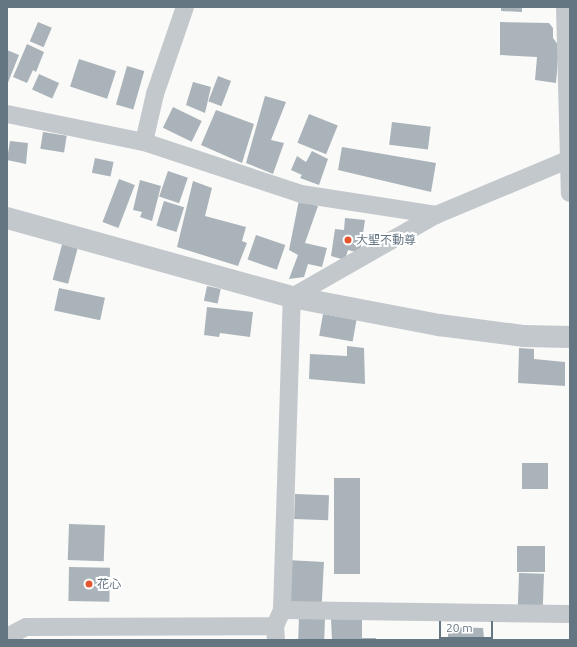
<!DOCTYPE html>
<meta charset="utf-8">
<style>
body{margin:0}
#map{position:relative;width:577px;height:647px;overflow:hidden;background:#fafaf8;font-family:Ubuntu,"Noto Sans JP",sans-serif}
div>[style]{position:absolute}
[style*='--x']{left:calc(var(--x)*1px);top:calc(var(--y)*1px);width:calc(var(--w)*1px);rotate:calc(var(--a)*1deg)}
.building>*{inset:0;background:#aab3b9;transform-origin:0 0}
.minor>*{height:18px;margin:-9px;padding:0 9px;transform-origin:9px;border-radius:9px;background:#c3c8cc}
.tertiary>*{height:22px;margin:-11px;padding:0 11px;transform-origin:11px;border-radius:11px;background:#c3c8cc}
.dots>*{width:11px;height:11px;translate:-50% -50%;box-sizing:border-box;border:2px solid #fff;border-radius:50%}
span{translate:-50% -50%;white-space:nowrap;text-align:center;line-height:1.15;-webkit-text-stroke:4px #fff;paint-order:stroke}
.poi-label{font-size:12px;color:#657683}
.left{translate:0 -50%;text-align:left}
.frame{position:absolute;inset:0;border:8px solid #657683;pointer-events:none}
.scale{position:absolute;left:439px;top:621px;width:54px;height:18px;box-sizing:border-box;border:2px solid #657683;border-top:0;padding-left:5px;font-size:12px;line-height:14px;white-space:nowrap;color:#657683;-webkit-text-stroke:3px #fff;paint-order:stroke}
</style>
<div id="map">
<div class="building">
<i style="clip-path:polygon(501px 7px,522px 7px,522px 12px,501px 11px)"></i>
<i style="left:38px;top:22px;width:15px;height:21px;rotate:23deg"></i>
<i style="clip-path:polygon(500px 22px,549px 23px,553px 28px,553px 38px,559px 46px,556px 83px,535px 80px,537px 57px,500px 55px)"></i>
<i style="clip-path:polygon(27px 44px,44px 52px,36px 72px,33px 70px,27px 83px,13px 77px)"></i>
<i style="clip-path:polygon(7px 50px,19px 55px,7px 85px)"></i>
<i style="left:79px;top:59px;width:39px;height:29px;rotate:18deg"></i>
<i style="left:127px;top:66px;width:18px;height:40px;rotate:16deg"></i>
<i style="left:39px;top:74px;width:22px;height:17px;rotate:24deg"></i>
<i style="left:218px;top:76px;width:14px;height:27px;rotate:21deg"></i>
<i style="clip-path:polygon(193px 82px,211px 87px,205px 113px,186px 105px)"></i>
<i style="clip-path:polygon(265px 96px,286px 102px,271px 140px,284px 143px,273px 174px,246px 163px)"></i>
<i style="left:173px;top:107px;width:32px;height:23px;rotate:26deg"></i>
<i style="clip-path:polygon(216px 110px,254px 124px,242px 163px,201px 145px)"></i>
<i style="left:309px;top:114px;width:31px;height:31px;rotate:22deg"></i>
<i style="left:392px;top:122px;width:39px;height:23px;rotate:7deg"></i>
<i style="left:43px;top:132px;width:24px;height:17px;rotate:9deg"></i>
<i style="clip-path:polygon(10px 141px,28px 143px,26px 164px,7px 160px)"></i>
<i style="clip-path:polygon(342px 147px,436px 163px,431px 192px,338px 170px)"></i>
<i style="clip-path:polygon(312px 151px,328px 159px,319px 185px,300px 178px,302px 175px,291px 170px,297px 156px,306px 162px)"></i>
<i style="left:95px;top:158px;width:19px;height:15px;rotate:12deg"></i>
<i style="left:168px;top:171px;width:21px;height:27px;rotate:19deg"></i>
<i style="left:119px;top:179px;width:17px;height:46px;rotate:21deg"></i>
<i style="clip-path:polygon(140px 180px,161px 186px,152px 221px,140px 217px,142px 212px,133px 210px)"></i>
<i style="clip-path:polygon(193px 181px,212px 188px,205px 216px,246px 227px,242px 241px,247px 243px,238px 266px,177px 247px)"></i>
<i style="clip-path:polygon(299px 200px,318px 206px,305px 243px,327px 248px,322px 267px,308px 264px,304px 277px,289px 279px,298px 255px,289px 250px)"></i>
<i style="left:164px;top:201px;width:21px;height:26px;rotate:17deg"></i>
<i style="clip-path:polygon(345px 218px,365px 220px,360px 253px,348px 250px,345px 260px,331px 256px,335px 229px,344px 230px)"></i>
<i style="left:256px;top:235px;width:31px;height:26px;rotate:19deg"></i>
<i style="left:63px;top:241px;width:16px;height:40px;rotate:15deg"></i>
<i style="left:207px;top:286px;width:14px;height:15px;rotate:12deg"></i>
<i style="left:59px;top:288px;width:47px;height:23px;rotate:12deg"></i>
<i style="clip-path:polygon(207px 307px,253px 312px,250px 337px,220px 333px,219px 337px,204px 335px)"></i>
<i style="left:323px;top:314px;width:34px;height:22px;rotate:10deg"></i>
<i style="clip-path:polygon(347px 346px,364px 348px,365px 384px,309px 379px,310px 354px,347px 356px)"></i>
<i style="clip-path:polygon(519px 348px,534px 349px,534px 359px,565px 362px,565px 386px,518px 383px)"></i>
<i style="left:522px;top:463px;width:26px;height:26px"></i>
<i style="left:334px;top:478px;width:26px;height:96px"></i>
<i style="left:295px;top:494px;width:34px;height:25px;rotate:2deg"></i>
<i style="left:69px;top:524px;width:36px;height:36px;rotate:2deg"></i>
<i style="left:517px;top:546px;width:28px;height:26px"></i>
<i style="left:287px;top:560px;width:37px;height:42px;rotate:3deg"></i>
<i style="left:69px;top:567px;width:41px;height:34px;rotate:1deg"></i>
<i style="left:519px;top:573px;width:25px;height:35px;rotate:2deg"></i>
<i style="left:299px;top:617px;width:26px;height:23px;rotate:2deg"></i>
<i style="clip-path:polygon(331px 619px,362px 619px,362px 638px,376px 638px,376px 640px,332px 640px)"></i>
<i style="clip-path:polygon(448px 627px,483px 628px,484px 638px,493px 640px,448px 640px)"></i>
</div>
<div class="minor">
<i style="--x:565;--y:7;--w:186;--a:88.5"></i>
<i style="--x:7;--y:114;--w:140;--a:11.6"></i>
<i style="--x:144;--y:142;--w:165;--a:18.3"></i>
<i style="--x:301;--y:194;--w:137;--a:8.8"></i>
<i style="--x:144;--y:142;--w:49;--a:-77.1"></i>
<i style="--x:155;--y:94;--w:92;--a:-71"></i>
<i style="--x:282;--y:610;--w:313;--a:-88.2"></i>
<i style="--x:292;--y:297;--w:166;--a:-29.7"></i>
<i style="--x:436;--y:215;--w:145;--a:-22.7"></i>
<i style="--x:7;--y:637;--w:21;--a:-28"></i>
<i style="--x:26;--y:627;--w:249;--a:-0.2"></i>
<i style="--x:276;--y:640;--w:14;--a:-94"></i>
<i style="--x:275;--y:626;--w:17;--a:-66"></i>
<i style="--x:282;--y:610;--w:288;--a:0.8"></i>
</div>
<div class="tertiary">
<i style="--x:7;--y:218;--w:296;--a:15.5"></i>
<i style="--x:292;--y:297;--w:150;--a:10.8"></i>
<i style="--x:439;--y:325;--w:86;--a:7.4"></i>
<i style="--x:524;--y:336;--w:46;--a:1.2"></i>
</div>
<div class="dots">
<i style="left:348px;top:240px;background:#e4572e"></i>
<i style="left:89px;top:584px;background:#e4572e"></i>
</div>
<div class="poi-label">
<span class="left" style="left:356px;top:240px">大聖不動尊</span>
<span class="left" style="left:97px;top:584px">花心</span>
</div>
<div class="frame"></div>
<div class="scale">20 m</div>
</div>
